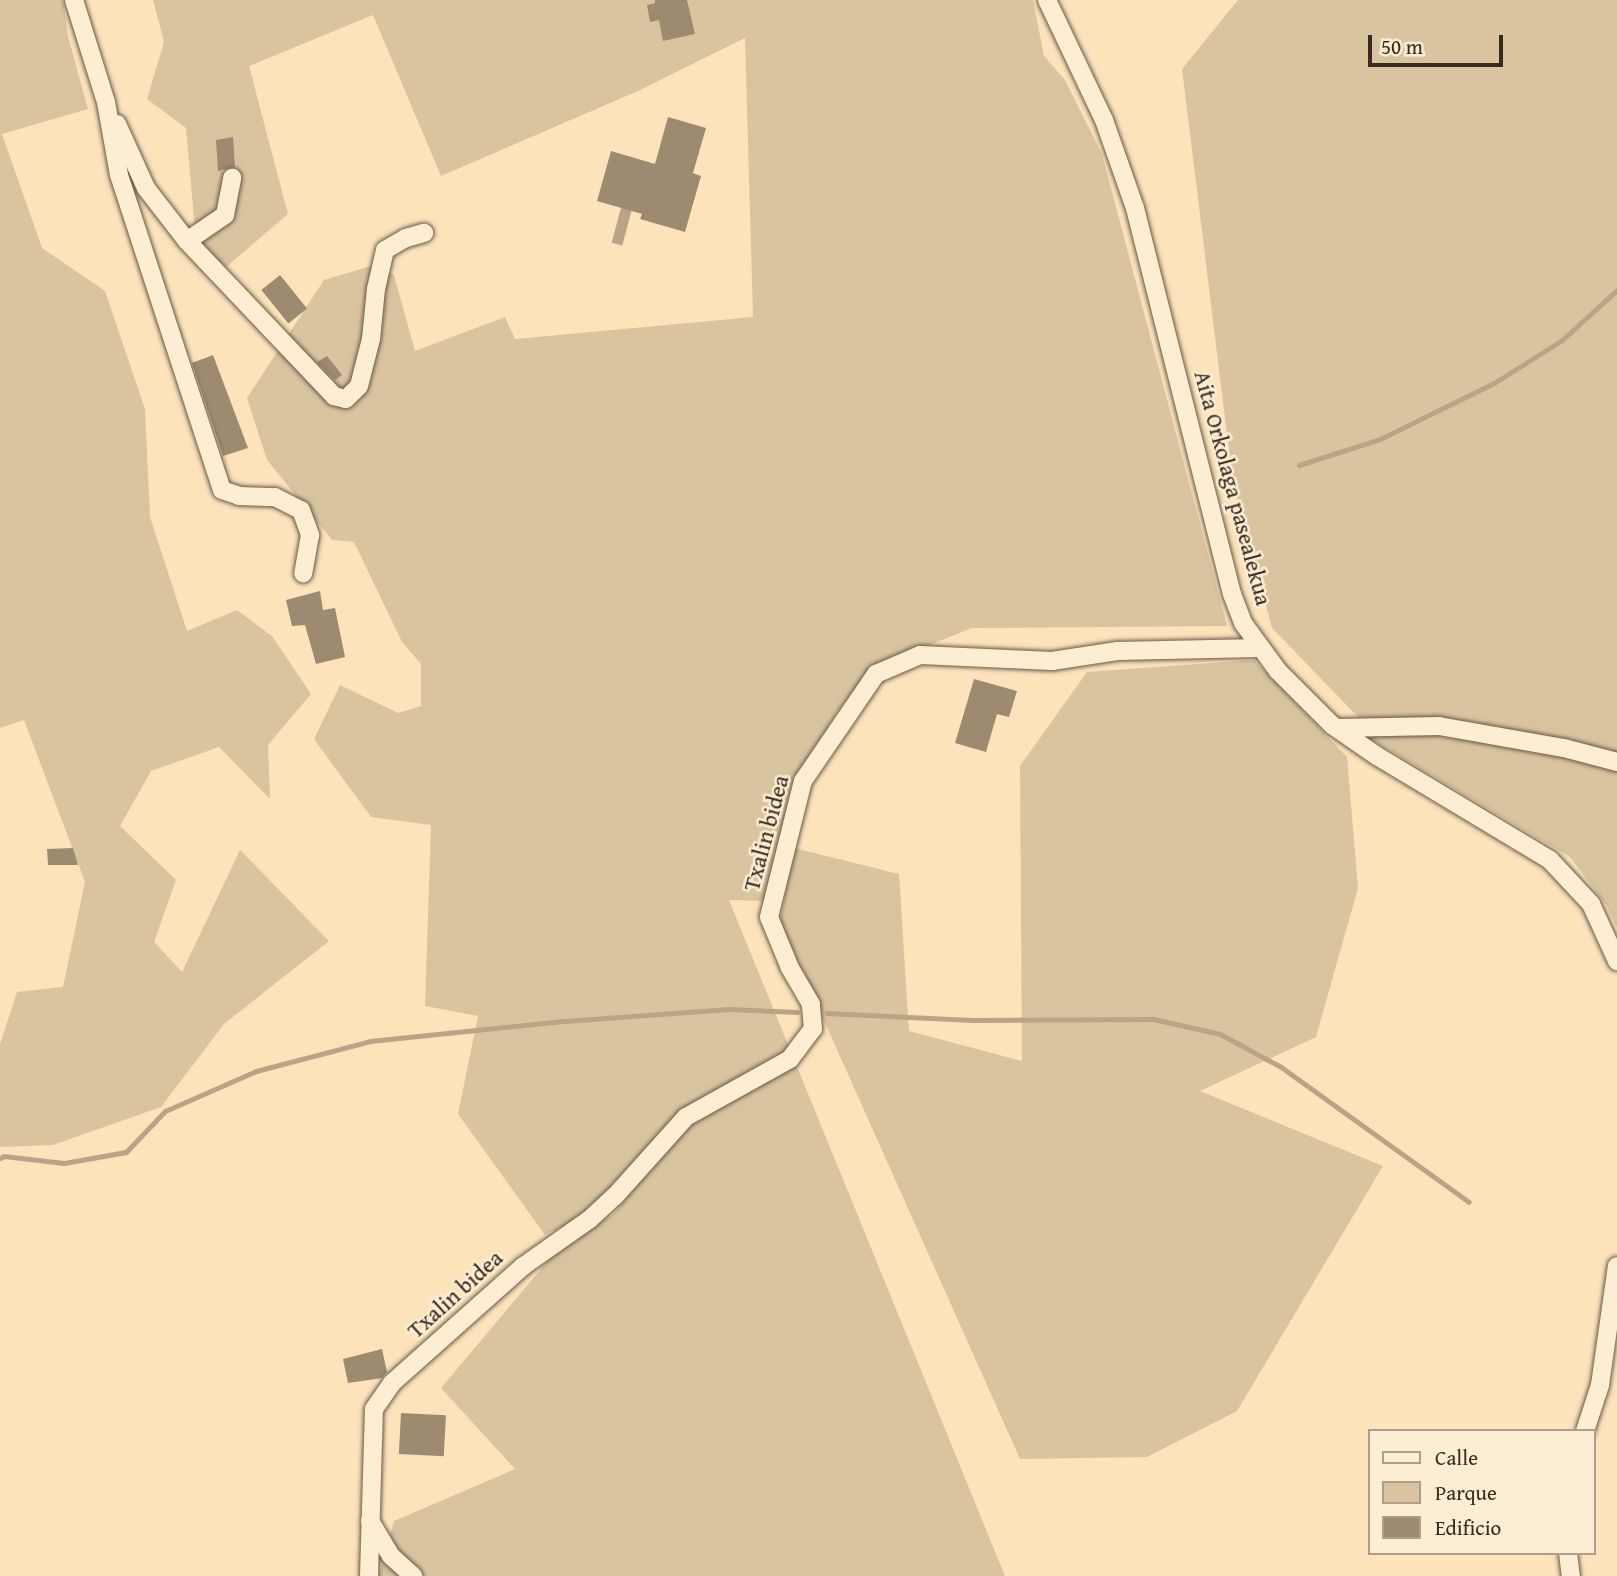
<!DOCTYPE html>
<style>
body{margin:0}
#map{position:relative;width:1617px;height:1576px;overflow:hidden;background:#fce3ba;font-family:"Gentium Book Plus",serif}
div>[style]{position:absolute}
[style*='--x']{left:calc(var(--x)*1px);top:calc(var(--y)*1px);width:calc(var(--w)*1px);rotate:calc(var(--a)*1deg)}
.green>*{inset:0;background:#dac4a0}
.water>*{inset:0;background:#b9a486;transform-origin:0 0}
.stream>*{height:5px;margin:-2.5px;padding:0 2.5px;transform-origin:2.5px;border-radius:2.5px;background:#b9a486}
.building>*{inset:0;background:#9d8a71;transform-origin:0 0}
.roads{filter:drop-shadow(0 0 2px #685847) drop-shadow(0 0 2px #685847)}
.minor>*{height:18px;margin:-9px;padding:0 9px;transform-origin:9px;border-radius:9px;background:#fdedd2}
span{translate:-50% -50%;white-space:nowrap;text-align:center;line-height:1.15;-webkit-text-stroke:5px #fdedd2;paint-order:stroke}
.street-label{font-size:23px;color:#362a21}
.legend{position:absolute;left:1368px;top:1429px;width:228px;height:126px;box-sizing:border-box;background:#fdedd2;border:2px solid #ad9f8b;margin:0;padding:9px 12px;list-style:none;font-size:21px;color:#362a21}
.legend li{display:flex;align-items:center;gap:14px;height:35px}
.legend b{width:35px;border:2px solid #ad9f8b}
.scale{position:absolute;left:1368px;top:35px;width:135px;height:32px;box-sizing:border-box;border:4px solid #362a21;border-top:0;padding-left:9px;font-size:21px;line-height:24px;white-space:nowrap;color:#362a21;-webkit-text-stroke:5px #fdedd2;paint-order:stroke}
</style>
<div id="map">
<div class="green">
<i style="clip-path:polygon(0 0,63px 0,68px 36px,88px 109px,2px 134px,42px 248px,105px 291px,145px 409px,150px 517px,187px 631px,237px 610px,272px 636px,311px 694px,268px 745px,270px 799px,219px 747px,151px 771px,120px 826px,176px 880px,154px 942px,182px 972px,240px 850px,329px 941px,224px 1024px,161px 1107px,53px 1145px,0 1147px,0 1044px,17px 992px,63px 987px,85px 882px,24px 720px,0 728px)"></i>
<i style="clip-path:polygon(153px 0,1033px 0,1044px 56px,1065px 80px,1102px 154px,1227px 626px,972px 628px,874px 667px,837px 712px,800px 774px,765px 901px,729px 900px,1005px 1576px,379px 1576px,394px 1521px,515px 1469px,441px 1388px,557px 1250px,613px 1214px,673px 1142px,586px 1214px,545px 1235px,458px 1114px,478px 1016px,425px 1006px,431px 825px,371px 817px,314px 739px,340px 685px,398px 713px,421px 706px,421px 664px,402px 642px,354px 542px,332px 540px,267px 460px,247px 398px,324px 280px,371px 266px,394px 275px,415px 351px,505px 317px,515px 339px,753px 317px,745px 38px,638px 91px,441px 176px,373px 15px,249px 66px,288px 214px,225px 268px,196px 241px,186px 128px,147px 99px,164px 42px)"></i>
<i style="clip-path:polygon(1238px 0,1617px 0,1617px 928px,1607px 906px,1570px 857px,1371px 739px,1358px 717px,1272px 628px,1233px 483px,1182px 69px)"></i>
<i style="clip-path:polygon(1254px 660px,1347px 757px,1358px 888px,1316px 1037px,1200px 1091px,1383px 1166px,1237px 1411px,1147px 1457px,1020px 1459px,780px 922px,794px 848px,899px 874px,909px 1031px,1022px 1061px,1020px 766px,1087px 672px)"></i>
</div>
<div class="water">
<i style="left:622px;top:204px;width:11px;height:40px;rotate:15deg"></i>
</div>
<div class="stream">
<i style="--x:1299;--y:465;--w:85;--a:-17.8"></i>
<i style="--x:1380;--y:439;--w:127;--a:-26.2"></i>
<i style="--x:1494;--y:383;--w:80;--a:-32.3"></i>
<i style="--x:1562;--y:340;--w:74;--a:-42.3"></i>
<i style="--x:827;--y:1013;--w:145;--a:2.8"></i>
<i style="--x:972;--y:1020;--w:181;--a:-0.3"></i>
<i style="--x:1153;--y:1019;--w:69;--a:12.6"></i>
<i style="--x:1220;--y:1034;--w:69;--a:28.4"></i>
<i style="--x:1281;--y:1067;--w:231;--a:35.7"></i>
<i style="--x:0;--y:1158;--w:4;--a:-27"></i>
<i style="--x:4;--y:1156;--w:60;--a:6.7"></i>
<i style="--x:64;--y:1163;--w:63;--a:-10.1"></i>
<i style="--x:126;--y:1152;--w:57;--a:-46.4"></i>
<i style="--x:165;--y:1111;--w:99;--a:-23.7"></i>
<i style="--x:256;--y:1071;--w:118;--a:-14.7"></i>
<i style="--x:370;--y:1041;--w:196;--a:-5.9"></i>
<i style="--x:565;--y:1021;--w:164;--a:-4.2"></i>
<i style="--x:729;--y:1009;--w:68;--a:2.5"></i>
</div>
<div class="building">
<i style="clip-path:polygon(655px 0,687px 0,695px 34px,663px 41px,659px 20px,650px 22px,647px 5px,655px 3px)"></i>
<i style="clip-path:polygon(668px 117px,706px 128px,693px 173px,701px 176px,685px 232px,640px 219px,642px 214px,597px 201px,611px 151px,655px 164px)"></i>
<i style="clip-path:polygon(233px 137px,235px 167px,218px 171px,216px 140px)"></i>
<i style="left:280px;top:275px;width:43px;height:24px;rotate:51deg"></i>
<i style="clip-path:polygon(213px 355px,248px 448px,223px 456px,192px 363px)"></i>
<i style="clip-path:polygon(327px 356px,342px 375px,335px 380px,317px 362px)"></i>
<i style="clip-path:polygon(320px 591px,323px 610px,335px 608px,345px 657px,316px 664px,305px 625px,292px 626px,286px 600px)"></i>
<i style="clip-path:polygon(974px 679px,1017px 691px,1009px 717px,997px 714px,986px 752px,955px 743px)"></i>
<i style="clip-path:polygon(73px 848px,78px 865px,48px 865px,47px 849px)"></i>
<i style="clip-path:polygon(382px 1349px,387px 1372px,382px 1378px,348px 1383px,343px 1359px)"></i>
<i style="left:401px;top:1413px;width:45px;height:41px;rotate:3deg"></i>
</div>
<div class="roads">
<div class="minor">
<i style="--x:74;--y:0;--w:107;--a:72.6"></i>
<i style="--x:106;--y:102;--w:74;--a:79.9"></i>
<i style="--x:119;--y:175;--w:331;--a:71.9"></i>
<i style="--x:222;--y:490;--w:18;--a:19"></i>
<i style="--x:239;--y:496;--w:36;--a:2"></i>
<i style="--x:275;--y:497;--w:29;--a:27"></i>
<i style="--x:301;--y:510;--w:27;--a:70"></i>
<i style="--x:310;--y:535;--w:39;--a:100"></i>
<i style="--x:1047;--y:0;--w:133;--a:64.6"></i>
<i style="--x:1104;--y:120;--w:93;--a:70.6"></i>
<i style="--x:1135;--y:208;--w:398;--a:75.9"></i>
<i style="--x:1232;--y:594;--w:31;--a:69"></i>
<i style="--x:1243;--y:623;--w:59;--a:53.9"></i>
<i style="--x:1278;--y:671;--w:76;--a:45"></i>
<i style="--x:1332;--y:725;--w:55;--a:34.6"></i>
<i style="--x:1377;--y:756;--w:202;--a:31"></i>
<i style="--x:1550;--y:860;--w:60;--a:47"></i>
<i style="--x:1591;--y:904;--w:63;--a:65.5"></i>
<i style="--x:117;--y:124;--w:70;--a:65.6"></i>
<i style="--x:146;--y:188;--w:67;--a:52.3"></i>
<i style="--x:187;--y:241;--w:214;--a:46.5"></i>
<i style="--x:334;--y:396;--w:12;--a:14"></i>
<i style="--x:346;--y:399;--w:18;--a:-45"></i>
<i style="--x:359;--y:386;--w:49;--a:-75.7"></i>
<i style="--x:371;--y:339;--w:50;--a:-84.3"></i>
<i style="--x:376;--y:289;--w:40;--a:-77"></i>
<i style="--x:385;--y:250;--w:24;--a:-30"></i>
<i style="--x:406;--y:238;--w:19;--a:-16"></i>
<i style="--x:187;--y:241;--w:46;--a:-34.4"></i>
<i style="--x:225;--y:215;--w:38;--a:-79"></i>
<i style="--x:1337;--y:728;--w:102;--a:-1.1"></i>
<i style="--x:1439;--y:726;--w:127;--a:10"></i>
<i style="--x:1564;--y:748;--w:55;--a:14.8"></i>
<i style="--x:1585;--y:1431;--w:48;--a:-71.9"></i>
<i style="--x:1600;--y:1385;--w:120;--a:-81.9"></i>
<i style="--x:370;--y:1521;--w:41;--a:59"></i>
<i style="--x:391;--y:1556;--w:30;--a:42"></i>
<i style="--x:1568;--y:1553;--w:23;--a:83"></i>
<i style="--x:369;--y:1576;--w:167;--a:-88.3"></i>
<i style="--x:374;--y:1409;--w:32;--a:-55"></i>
<i style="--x:392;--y:1383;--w:174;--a:-41.7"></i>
<i style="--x:522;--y:1267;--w:83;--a:-35.2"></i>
<i style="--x:590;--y:1219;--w:34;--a:-43"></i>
<i style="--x:615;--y:1196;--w:106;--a:-48.1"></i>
<i style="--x:686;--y:1117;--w:119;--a:-29.1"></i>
<i style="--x:790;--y:1059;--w:38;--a:-53"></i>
<i style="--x:813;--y:1029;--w:25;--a:-95"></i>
<i style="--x:811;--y:1004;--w:42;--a:-120.3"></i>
<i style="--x:790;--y:968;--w:55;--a:-112.4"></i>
<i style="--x:769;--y:917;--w:140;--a:-76"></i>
<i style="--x:803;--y:781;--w:130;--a:-55.7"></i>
<i style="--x:876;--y:674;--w:48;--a:-23.4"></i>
<i style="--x:920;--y:655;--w:132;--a:2.6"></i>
<i style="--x:1052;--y:661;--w:66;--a:-8.7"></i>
<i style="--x:1117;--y:651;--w:142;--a:-1.2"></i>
</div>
</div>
<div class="street-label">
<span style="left:1233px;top:488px;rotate:75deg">Aita Orkolaga pasealekua</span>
<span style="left:766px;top:833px;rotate:-75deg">Txalin bidea</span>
<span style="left:455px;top:1294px;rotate:-42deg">Txalin bidea</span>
</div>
<ul class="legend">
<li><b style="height:9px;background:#fdedd2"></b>Calle</li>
<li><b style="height:19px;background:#dac4a0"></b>Parque</li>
<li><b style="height:19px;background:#9d8a71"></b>Edificio</li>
</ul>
<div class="scale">50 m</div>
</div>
